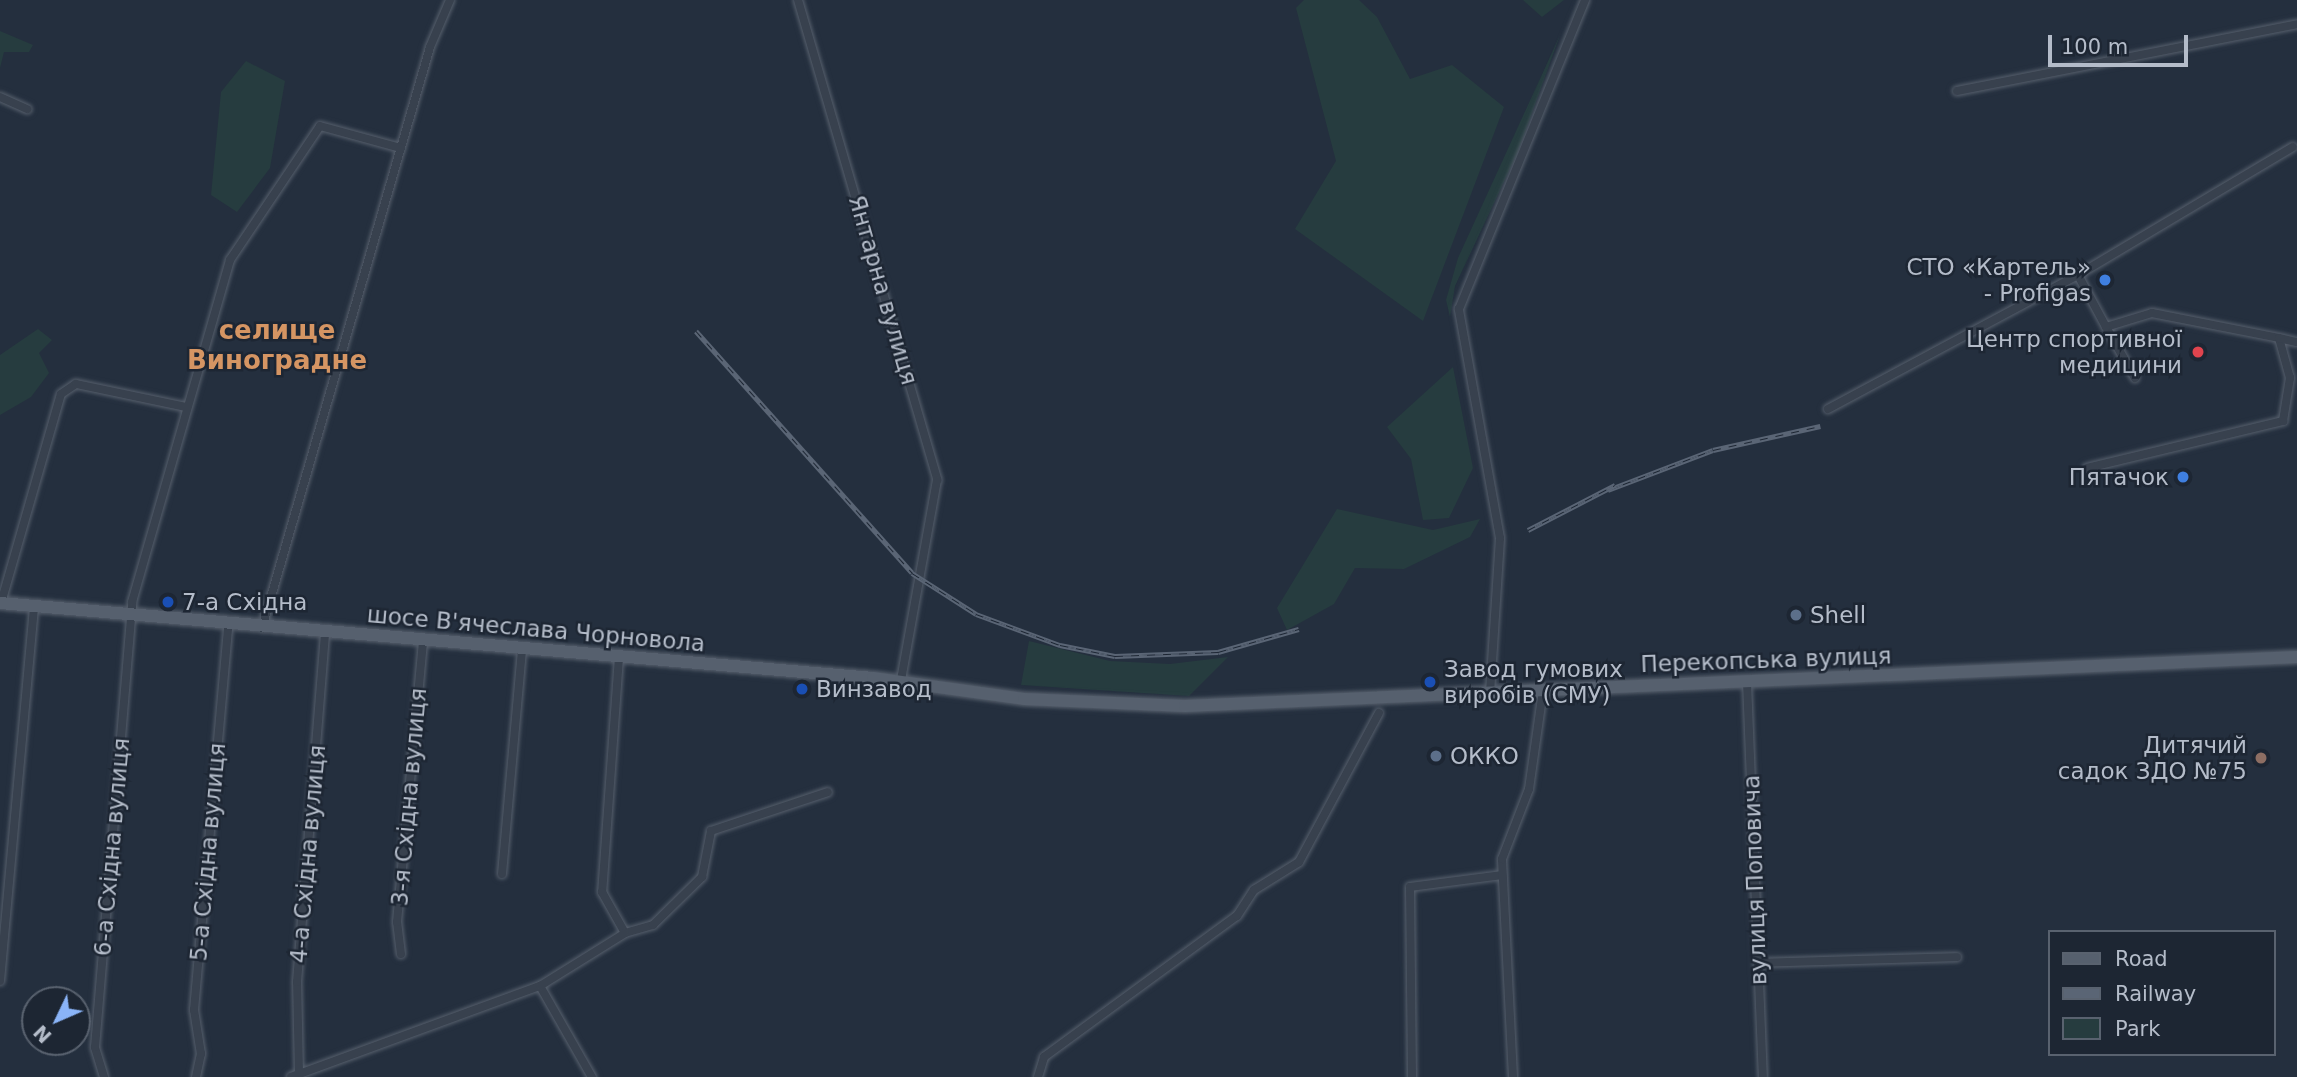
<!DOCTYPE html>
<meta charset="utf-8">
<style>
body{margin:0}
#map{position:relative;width:2297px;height:1077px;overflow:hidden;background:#242f3e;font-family:"DejaVu Sans",sans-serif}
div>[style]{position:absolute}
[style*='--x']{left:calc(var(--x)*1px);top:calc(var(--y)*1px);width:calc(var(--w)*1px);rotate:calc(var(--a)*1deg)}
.green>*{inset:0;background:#263c3f}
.roads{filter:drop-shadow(0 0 2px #565f6c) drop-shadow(0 0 2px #565f6c)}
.minor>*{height:8px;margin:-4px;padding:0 4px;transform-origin:4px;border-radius:4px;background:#38414e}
.primary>*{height:12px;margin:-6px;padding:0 6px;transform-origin:6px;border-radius:6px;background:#56606e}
.rail>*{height:5px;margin-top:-2.5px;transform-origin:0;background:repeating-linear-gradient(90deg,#1d2633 0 8px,#5a6575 0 16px);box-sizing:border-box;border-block:2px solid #5a6575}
.dots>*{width:19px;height:19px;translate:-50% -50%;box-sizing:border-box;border:4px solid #1d2633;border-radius:50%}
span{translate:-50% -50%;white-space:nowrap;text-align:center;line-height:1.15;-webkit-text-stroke:5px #1d2633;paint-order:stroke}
.poi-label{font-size:23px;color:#b4bcc9}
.right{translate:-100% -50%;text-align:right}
.left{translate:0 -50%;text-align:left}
.street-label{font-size:23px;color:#b4bcc9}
.quarter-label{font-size:26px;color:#d59563;font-weight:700}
.legend{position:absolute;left:2048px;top:930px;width:228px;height:126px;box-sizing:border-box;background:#1d2633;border:2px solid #59626f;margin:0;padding:9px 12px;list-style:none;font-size:21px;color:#b4bcc9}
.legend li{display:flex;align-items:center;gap:14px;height:35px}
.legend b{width:35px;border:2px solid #59626f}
.north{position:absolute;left:21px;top:986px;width:70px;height:70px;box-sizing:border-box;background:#1d2633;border:2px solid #59626f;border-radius:50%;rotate:226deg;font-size:19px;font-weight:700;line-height:28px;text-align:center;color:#b4bcc9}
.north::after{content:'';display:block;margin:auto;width:24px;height:32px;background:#8ab4f8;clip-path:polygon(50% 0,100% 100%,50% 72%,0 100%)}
.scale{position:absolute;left:2048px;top:35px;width:140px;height:32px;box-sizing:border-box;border:4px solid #b4bcc9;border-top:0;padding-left:9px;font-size:21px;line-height:24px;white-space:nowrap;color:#b4bcc9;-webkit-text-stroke:5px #1d2633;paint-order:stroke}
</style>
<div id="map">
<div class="green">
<i style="clip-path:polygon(1304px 0,1359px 0,1377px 17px,1410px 79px,1452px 65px,1504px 107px,1423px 321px,1295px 229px,1336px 161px,1296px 8px)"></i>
<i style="clip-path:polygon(1523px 0,1564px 0,1542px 17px)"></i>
<i style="clip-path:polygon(0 31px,33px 45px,29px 52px,4px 52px,0 68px)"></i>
<i style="clip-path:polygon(1560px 35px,1518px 152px,1455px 286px,1450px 317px,1446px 300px,1458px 258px)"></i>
<i style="clip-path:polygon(246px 61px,285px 81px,270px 168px,237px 212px,211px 195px,221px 92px)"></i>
<i style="clip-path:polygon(38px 329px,52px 340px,39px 353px,49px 373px,31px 397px,0 415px,0 355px)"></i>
<i style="clip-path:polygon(1453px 367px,1473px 468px,1449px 518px,1423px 520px,1411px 459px,1387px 427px)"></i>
<i style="clip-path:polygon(1337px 509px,1433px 530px,1480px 519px,1470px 537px,1404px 569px,1355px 568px,1334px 604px,1287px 630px,1277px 608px)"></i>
<i style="clip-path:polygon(1029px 641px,1110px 661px,1170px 664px,1228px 657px,1189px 696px,1021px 685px)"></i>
</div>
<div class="roads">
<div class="minor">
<i style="--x:798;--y:0;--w:500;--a:73.8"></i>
<i style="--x:937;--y:480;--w:204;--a:100.2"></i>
<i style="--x:1957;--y:91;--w:347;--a:-11.1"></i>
<i style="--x:0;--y:97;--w:30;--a:24"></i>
<i style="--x:2078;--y:275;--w:250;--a:-30.8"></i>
<i style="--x:2135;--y:378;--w:59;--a:-119.6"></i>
<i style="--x:2106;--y:327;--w:48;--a:-16.9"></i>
<i style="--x:2152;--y:313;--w:129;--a:11.1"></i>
<i style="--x:1828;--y:409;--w:284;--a:-28.2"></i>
<i style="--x:2078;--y:275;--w:59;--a:61.7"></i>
<i style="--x:2087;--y:468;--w:202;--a:-13.5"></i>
<i style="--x:2283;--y:421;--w:44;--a:-80.8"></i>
<i style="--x:2290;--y:378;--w:41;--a:-105.4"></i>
<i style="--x:2279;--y:338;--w:18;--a:13"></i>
<i style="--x:1;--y:603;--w:217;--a:-74"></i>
<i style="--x:61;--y:394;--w:18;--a:-34"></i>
<i style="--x:76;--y:384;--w:112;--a:11.8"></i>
<i style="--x:262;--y:628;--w:605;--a:-73.87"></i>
<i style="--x:430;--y:47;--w:51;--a:-66.9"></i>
<i style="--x:619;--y:657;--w:236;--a:94.1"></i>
<i style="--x:602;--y:892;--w:47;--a:60.7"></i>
<i style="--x:1747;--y:682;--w:395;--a:87.7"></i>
<i style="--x:1490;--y:693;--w:155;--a:-86.3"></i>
<i style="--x:1500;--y:538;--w:233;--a:-100.2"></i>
<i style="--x:1459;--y:309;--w:334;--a:-67.8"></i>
<i style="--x:502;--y:874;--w:226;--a:-84.9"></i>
<i style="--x:625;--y:933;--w:29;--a:-16"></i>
<i style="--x:653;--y:925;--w:69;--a:-44.4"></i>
<i style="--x:702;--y:877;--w:47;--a:-78.9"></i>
<i style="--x:711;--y:831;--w:123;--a:-18.4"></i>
<i style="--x:401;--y:954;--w:32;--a:-97"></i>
<i style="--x:397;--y:922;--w:282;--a:-84.7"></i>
<i style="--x:1758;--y:963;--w:199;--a:-1.7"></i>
<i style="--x:0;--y:981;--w:377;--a:-84.8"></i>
<i style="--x:540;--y:986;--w:105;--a:60.3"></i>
<i style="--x:299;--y:1074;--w:92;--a:-91.2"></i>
<i style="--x:297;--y:982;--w:350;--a:-85.4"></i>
<i style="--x:104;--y:1077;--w:31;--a:-107"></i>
<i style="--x:95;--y:1047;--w:447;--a:-85.2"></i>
<i style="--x:132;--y:602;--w:356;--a:-74"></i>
<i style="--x:230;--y:260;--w:161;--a:-56.1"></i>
<i style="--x:320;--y:126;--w:84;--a:15.2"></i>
<i style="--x:196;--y:1077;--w:24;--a:-78"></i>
<i style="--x:201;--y:1054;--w:45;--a:-99"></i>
<i style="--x:194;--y:1010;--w:386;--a:-84.9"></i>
<i style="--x:291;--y:1077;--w:265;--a:-20.1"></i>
<i style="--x:540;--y:986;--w:100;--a:-31.9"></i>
<i style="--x:1038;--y:1077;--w:21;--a:-73"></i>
<i style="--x:1044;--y:1057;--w:239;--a:-36.2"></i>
<i style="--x:1237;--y:916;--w:31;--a:-57"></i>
<i style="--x:1254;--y:890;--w:53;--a:-31.9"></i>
<i style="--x:1299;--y:862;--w:169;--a:-61.8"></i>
<i style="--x:1412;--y:1077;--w:190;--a:-90.6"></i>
<i style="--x:1410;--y:887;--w:93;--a:-7.4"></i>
<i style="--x:1513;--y:1077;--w:218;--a:-92.9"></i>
<i style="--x:1502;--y:859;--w:75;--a:-68.9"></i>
<i style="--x:1529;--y:789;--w:99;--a:-81.9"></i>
</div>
<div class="primary">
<i style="--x:0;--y:603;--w:876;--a:4.91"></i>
<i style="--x:873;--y:678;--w:152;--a:7.9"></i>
<i style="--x:1024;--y:699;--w:161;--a:2.5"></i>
<i style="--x:1185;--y:706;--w:1113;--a:-2.52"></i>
</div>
</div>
<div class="rail">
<i style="--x:696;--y:331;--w:324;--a:48.2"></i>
<i style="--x:912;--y:573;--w:76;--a:32.6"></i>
<i style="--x:976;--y:614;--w:90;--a:20.3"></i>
<i style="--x:1060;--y:645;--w:56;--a:11.3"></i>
<i style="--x:1115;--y:656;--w:103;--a:-2.2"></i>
<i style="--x:1218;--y:652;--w:84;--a:-15.9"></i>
<i style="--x:1608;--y:490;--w:112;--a:-20.9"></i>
<i style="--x:1713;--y:450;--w:110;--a:-12.6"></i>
<i style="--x:1528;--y:530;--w:98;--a:-27.3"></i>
</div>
<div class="dots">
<i style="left:2105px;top:280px;background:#3f7fe0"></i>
<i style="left:2198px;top:352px;background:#e0444e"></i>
<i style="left:2183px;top:477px;background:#3f7fe0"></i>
<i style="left:168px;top:602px;background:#1a4fb4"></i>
<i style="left:1796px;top:615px;background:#5c6f8a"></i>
<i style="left:1430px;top:682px;background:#1a4fb4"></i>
<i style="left:802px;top:689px;background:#1a4fb4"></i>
<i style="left:1436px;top:756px;background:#5c6f8a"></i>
<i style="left:2261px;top:758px;background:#8d6e63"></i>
</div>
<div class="poi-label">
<span class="right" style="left:2091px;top:280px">СТО «Картель»<br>- Profigas</span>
<span class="right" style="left:2182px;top:352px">Центр спортивної<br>медицини</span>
<span class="right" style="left:2169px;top:477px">Пятачок</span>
<span class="left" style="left:182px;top:602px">7-а Східна</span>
<span class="left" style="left:1810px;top:615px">Shell</span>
<span class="left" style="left:1444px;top:682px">Завод гумових<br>виробів (СМУ)</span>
<span class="left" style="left:816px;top:689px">Винзавод</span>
<span class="right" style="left:2247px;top:758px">Дитячий<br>садок ЗДО №75</span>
<span class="left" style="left:1450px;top:756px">ОККО</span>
</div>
<div class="street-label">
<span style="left:883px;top:290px;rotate:74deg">Янтарна вулиця</span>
<span style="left:536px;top:629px;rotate:5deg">шосе В'ячеслава Чорновола</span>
<span style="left:1766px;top:660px;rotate:-2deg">Перекопська вулиця</span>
<span style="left:409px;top:797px;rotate:-85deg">3-я Східна вулиця</span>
<span style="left:112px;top:847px;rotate:-85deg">6-а Східна вулиця</span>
<span style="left:208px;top:852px;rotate:-85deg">5-а Східна вулиця</span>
<span style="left:308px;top:854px;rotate:-85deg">4-а Східна вулиця</span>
<span style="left:1755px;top:880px;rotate:-92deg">вулиця Поповича</span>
</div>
<div class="quarter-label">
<span style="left:277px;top:346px">селище<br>Виноградне</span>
</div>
<ul class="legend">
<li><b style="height:9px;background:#56606e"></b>Road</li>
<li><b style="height:9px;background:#5a6575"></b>Railway</li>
<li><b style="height:19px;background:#263c3f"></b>Park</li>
</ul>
<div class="north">N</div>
<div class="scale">100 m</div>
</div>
